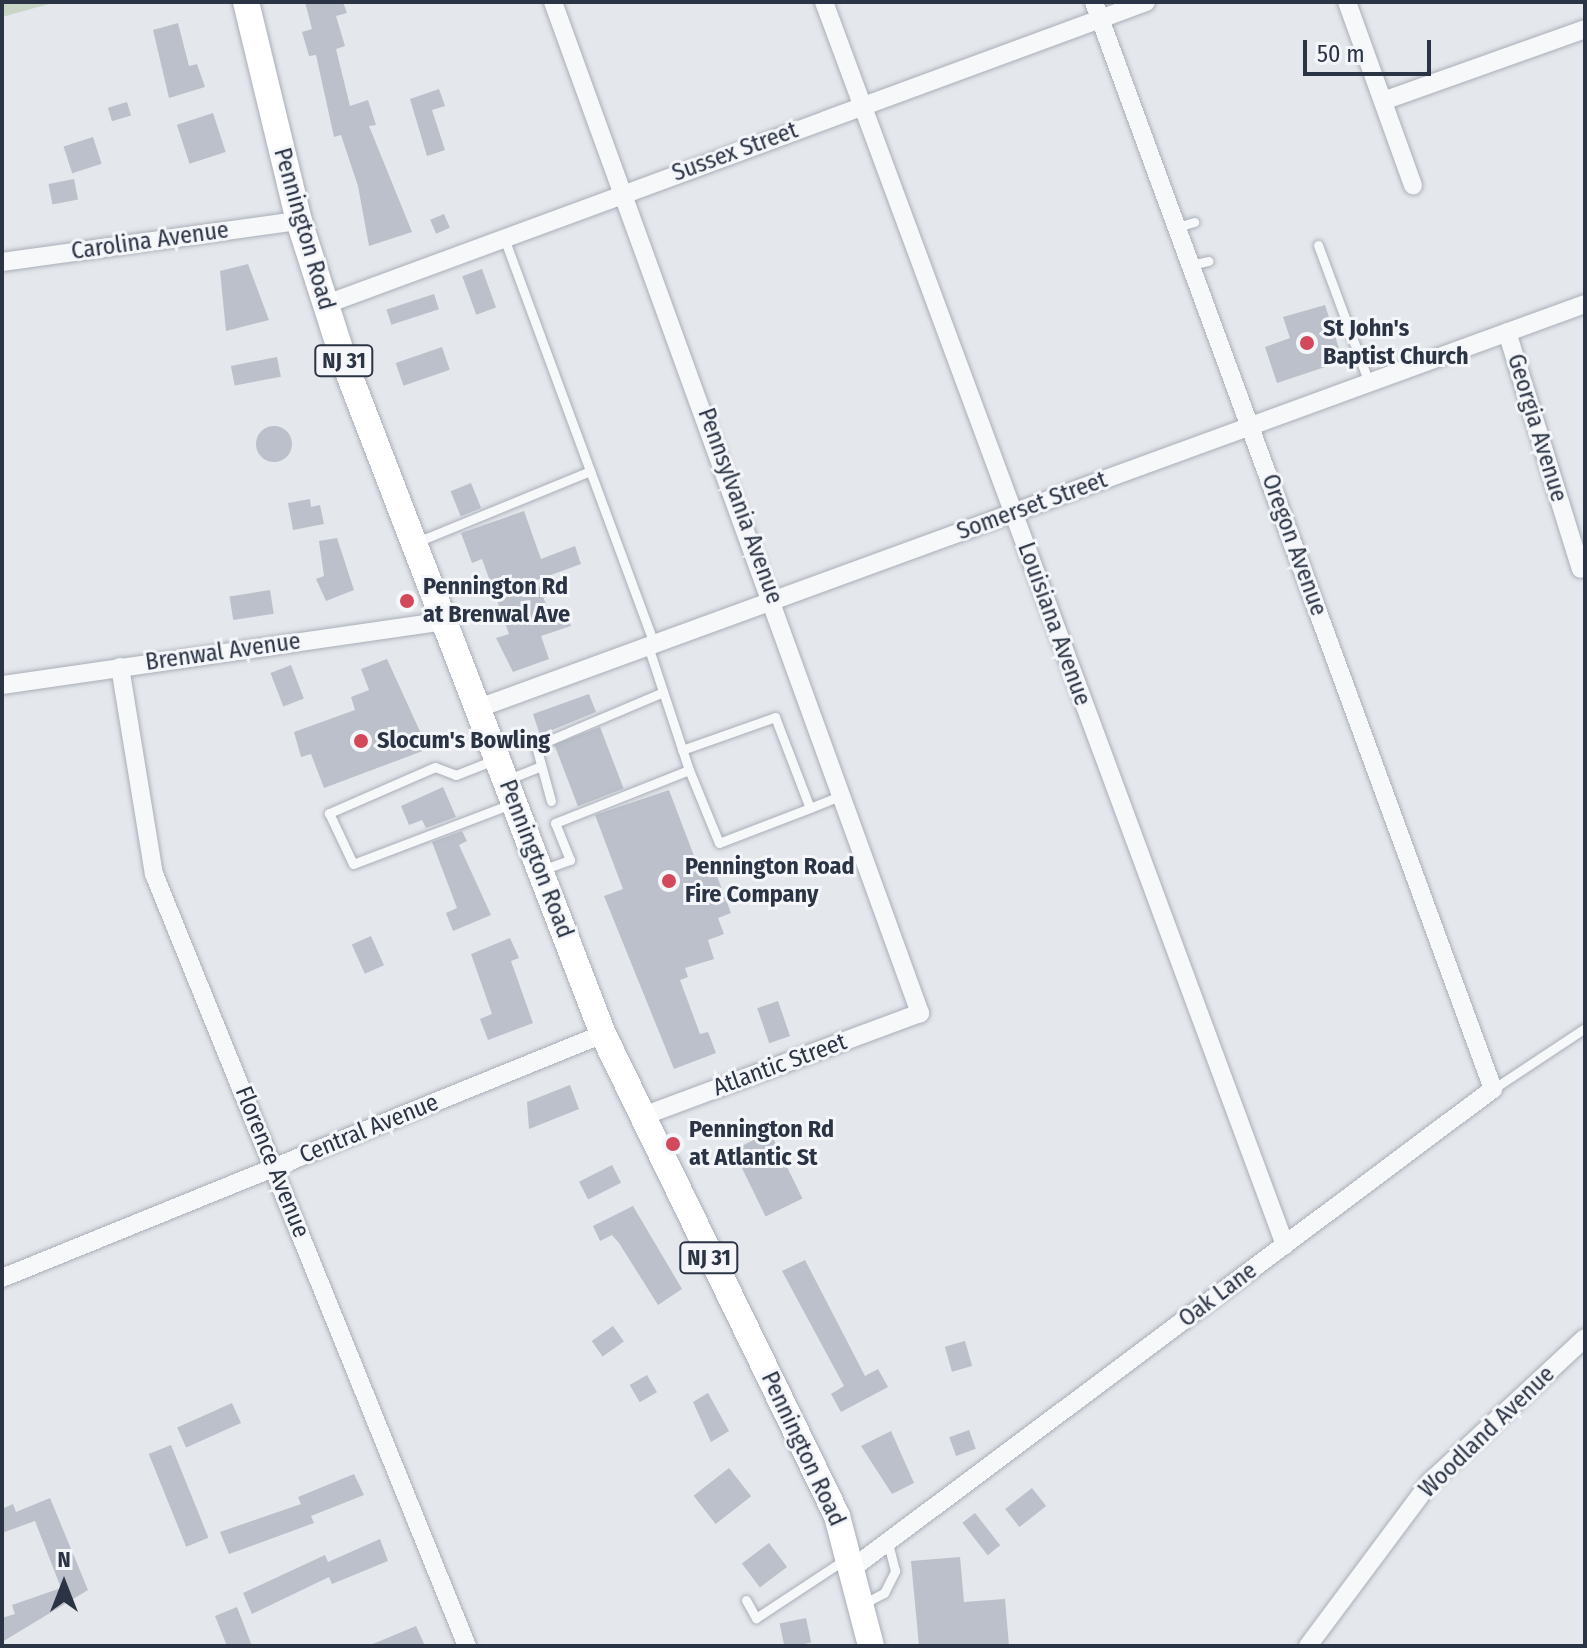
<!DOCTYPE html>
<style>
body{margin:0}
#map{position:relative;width:1587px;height:1648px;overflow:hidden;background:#e4e7ec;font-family:"Fira Sans Condensed",sans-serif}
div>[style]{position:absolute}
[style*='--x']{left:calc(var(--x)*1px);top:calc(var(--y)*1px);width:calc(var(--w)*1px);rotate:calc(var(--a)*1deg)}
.green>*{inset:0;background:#c9d6c5}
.building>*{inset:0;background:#bbc0ca;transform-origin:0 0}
.round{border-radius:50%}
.roads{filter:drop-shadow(0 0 2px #a9aeb7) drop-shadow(0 0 2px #a9aeb7)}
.lane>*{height:9px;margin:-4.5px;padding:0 4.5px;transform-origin:4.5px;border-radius:4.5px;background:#f7f8fa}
.street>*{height:18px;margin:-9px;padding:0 9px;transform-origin:9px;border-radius:9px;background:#f7f8fa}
.primary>*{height:26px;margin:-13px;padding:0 13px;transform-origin:13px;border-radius:13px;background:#fff}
.dots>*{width:22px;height:22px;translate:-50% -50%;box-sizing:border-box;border:4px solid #f4f6f9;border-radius:50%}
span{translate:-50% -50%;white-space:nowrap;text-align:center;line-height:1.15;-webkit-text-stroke:6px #f4f6f9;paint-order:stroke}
.shield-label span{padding:2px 6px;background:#f4f6f9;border:2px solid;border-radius:6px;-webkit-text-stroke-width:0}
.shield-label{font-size:22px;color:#2b3445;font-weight:700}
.street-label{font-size:24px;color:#2b3445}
.poi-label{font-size:24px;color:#2b3445;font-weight:700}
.left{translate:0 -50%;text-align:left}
.frame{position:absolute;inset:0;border:4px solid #2b3445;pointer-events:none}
.north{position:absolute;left:24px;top:1544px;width:80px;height:80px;-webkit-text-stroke:6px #f4f6f9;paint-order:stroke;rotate:0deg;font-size:22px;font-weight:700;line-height:32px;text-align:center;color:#2b3445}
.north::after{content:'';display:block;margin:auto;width:28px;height:36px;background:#2b3445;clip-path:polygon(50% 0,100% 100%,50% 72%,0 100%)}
.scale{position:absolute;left:1303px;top:40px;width:128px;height:36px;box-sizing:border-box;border:4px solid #2b3445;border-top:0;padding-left:10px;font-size:24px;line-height:28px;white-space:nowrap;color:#2b3445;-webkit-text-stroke:6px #f4f6f9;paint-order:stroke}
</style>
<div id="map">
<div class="green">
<i style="clip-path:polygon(2px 2px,56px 2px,2px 17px)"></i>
</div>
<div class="building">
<i style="clip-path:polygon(305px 2px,343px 2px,347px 13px,336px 16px,345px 46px,336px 49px,350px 106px,368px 100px,376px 125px,369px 126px,412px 232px,369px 246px,358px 186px,341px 135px,334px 137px,316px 55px,309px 56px,302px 32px,312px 29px)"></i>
<i style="clip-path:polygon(178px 23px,189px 66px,197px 64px,205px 87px,169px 98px,153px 30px)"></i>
<i style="clip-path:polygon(439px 89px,445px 106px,432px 110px,445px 150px,427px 156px,410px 99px)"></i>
<i style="left:127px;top:102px;width:14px;height:20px;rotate:73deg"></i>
<i style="left:213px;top:113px;width:41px;height:38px;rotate:72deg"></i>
<i style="left:93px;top:137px;width:28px;height:31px;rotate:72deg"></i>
<i style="left:74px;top:179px;width:21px;height:26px;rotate:79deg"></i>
<i style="left:444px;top:214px;width:15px;height:15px;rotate:67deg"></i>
<i style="clip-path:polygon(248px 264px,269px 320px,226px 331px,220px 271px)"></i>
<i style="left:482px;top:269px;width:41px;height:21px;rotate:70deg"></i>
<i style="left:434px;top:294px;width:16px;height:50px;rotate:72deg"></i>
<i style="clip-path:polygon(1325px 305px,1343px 361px,1277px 383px,1265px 347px,1290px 338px,1283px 317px)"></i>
<i style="left:442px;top:347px;width:24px;height:49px;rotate:71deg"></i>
<i style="left:277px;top:357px;width:20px;height:47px;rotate:79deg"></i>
<i class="round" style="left:256px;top:426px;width:36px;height:36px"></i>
<i style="left:471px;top:483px;width:27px;height:22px;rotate:68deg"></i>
<i style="clip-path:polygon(310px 499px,311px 507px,320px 505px,324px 524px,293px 530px,288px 503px)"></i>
<i style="clip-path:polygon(524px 511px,541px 559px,575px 546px,581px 564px,537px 580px,551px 618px,566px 613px,571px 626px,541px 636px,549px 659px,513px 672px,496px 638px,509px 634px,482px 559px,472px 563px,461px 533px)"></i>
<i style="clip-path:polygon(337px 538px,354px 590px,326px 601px,316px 579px,324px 576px,319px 541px)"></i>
<i style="left:270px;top:590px;width:24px;height:41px;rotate:81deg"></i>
<i style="clip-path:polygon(387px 659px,428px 749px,324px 788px,311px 754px,301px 757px,294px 732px,355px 710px,351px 697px,369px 690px,361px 669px)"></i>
<i style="left:291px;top:665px;width:36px;height:22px;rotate:69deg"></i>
<i style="clip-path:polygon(589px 694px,596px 712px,540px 735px,533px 714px)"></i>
<i style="left:600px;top:727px;width:66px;height:49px;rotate:69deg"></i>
<i style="clip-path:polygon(443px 787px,456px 817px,426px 828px,422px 820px,409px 825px,401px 806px)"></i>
<i style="clip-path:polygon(669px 790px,699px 869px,717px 876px,731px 913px,718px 918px,724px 934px,708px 940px,714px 959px,685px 968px,688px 977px,680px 980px,700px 1034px,708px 1032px,716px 1053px,674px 1069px,604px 896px,623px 889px,595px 815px)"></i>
<i style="clip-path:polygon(462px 831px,467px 841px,459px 845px,491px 915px,453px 931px,446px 913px,457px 908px,432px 842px)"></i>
<i style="left:371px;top:936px;width:32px;height:21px;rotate:66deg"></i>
<i style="clip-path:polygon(510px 938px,519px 958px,511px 961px,533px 1023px,488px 1040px,480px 1019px,492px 1014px,471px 954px)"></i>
<i style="left:778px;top:1001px;width:37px;height:22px;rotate:71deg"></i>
<i style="clip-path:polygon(570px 1085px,579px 1109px,529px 1129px,527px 1102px)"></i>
<i style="left:770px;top:1132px;width:74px;height:41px;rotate:64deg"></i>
<i style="left:612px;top:1165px;width:20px;height:37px;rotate:63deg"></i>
<i style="clip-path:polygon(633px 1206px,682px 1289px,658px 1305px,619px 1243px,612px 1235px,600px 1241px,593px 1226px)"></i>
<i style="clip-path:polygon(805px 1260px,865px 1376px,878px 1369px,888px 1387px,841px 1412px,831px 1394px,844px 1386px,782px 1271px)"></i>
<i style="left:613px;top:1326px;width:19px;height:26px;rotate:55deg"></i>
<i style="left:965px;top:1341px;width:26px;height:21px;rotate:74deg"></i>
<i style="left:647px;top:1375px;width:20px;height:20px;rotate:60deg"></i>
<i style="clip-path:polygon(708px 1393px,729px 1431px,711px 1442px,693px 1402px)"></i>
<i style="left:232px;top:1403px;width:22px;height:60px;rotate:66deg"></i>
<i style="left:969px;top:1430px;width:20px;height:21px;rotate:70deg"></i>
<i style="clip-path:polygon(891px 1431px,914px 1483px,892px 1494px,861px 1446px)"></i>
<i style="left:171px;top:1445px;width:100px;height:24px;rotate:68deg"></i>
<i style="left:729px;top:1468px;width:36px;height:45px;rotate:52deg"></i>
<i style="clip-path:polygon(354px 1474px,364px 1495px,311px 1516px,314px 1523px,229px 1554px,220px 1532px,301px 1504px,298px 1497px)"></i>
<i style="left:1032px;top:1488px;width:23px;height:34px;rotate:52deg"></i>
<i style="clip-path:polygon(50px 1498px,88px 1590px,2px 1642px,2px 1618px,15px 1614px,12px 1605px,61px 1588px,35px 1521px,2px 1533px,2px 1509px,13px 1504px,16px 1512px)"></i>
<i style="left:975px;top:1513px;width:41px;height:16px;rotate:52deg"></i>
<i style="clip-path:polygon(380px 1539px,388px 1561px,332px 1584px,329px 1577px,252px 1614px,243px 1593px,325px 1555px,328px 1562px)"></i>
<i style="left:769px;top:1543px;width:30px;height:34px;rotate:53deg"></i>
<i style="clip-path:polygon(960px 1557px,964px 1602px,1005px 1599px,1009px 1646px,919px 1646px,911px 1561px)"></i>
<i style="clip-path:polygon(237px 1607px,252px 1646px,227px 1646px,215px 1616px)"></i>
<i style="left:806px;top:1618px;width:25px;height:27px;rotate:78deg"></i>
<i style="clip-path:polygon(416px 1626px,425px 1646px,368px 1646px)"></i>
</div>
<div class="roads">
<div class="lane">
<i style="--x:1177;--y:227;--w:18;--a:-16"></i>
<i style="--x:504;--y:238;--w:433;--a:69.7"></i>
<i style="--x:1318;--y:245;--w:147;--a:69.7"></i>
<i style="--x:1191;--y:265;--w:18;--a:-13"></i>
<i style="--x:417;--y:542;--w:187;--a:-22.3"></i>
<i style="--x:682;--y:750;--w:99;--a:-19.5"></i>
<i style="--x:775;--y:717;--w:97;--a:69"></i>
<i style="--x:810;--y:808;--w:97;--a:159"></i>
<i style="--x:719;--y:843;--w:79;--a:-112.3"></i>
<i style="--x:494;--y:760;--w:41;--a:158.5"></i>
<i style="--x:456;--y:775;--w:22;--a:-159"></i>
<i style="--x:435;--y:767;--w:116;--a:156.5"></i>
<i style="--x:329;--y:813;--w:56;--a:64.8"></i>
<i style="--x:353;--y:864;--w:169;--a:-20.8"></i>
<i style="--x:509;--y:779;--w:32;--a:-22"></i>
<i style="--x:551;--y:801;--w:57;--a:-105.3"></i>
<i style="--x:536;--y:746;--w:138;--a:-23"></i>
<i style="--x:810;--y:808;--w:37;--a:-22"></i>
<i style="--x:542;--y:870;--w:30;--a:-20"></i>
<i style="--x:570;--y:860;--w:40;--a:-112"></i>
<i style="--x:555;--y:823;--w:144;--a:-21.6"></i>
<i style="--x:689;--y:770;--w:131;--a:-108.3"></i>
<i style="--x:1493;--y:1089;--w:110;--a:-33.5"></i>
<i style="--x:746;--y:1600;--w:21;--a:61"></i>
<i style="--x:756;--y:1618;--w:105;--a:-33.4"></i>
<i style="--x:863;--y:1604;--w:24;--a:-28"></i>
<i style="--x:884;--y:1593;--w:25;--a:-63"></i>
<i style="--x:895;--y:1571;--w:30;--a:-104"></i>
</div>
<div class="street">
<i style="--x:553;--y:2;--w:1076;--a:70.05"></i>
<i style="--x:920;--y:1013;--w:299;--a:159.6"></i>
<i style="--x:824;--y:2;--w:1326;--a:69.65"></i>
<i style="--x:1347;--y:2;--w:195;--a:70.2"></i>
<i style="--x:1383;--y:101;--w:214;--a:-19.6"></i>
<i style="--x:2;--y:262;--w:300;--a:-7.9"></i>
<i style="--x:324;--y:305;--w:876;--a:-20.23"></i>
<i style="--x:1507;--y:332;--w:248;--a:72.7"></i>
<i style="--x:120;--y:667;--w:210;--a:80.7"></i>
<i style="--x:154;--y:874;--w:833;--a:67.93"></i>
<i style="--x:2;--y:685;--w:447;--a:-8.2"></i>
<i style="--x:479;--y:708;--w:1177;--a:-20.07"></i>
<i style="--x:2;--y:1278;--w:649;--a:-22.1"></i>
<i style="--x:854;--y:1567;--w:798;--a:-36.8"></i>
<i style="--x:1493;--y:1089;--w:1158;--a:-110.16"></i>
<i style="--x:1308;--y:1646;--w:206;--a:-53.3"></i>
<i style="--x:1431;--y:1481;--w:210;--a:-42.9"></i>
</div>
<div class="primary">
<i style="--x:246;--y:2;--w:225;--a:76.4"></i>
<i style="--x:299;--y:221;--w:150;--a:72.2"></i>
<i style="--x:345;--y:364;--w:718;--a:68.94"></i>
<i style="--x:603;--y:1034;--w:536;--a:64.1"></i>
<i style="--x:837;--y:1516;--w:134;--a:75.3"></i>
</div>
</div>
<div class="dots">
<i style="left:1307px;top:343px;background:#d1495b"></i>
<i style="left:407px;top:601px;background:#d1495b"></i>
<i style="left:361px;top:741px;background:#d1495b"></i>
<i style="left:669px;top:881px;background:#d1495b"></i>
<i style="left:673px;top:1144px;background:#d1495b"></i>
</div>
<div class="shield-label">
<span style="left:344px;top:361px">NJ 31</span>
<span style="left:709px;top:1258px">NJ 31</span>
</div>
<div class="street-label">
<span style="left:735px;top:152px;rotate:-20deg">Sussex Street</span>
<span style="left:304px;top:229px;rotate:74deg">Pennington Road</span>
<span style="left:150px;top:241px;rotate:-8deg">Carolina Avenue</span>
<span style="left:1537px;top:428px;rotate:73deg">Georgia Avenue</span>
<span style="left:740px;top:506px;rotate:70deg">Pennsylvania Avenue</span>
<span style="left:1032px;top:506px;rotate:-20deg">Somerset Street</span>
<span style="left:1294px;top:545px;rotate:70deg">Oregon Avenue</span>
<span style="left:1054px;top:624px;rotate:70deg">Louisiana Avenue</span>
<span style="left:223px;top:652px;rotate:-8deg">Brenwal Avenue</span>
<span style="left:536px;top:859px;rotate:69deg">Pennington Road</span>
<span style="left:780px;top:1065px;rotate:-20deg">Atlantic Street</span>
<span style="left:369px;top:1129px;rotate:-22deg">Central Avenue</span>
<span style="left:272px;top:1162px;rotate:68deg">Florence Avenue</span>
<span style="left:1218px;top:1295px;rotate:-37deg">Oak Lane</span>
<span style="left:1487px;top:1432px;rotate:-44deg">Woodland Avenue</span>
<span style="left:803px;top:1449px;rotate:65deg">Pennington Road</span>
</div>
<div class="poi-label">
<span class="left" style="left:1323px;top:343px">St John's<br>Baptist Church</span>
<span class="left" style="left:423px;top:601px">Pennington Rd<br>at Brenwal Ave</span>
<span class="left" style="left:377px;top:741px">Slocum's Bowling</span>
<span class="left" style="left:685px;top:881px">Pennington Road<br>Fire Company</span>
<span class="left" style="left:689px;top:1144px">Pennington Rd<br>at Atlantic St</span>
</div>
<div class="frame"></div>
<div class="north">N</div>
<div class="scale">50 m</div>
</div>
